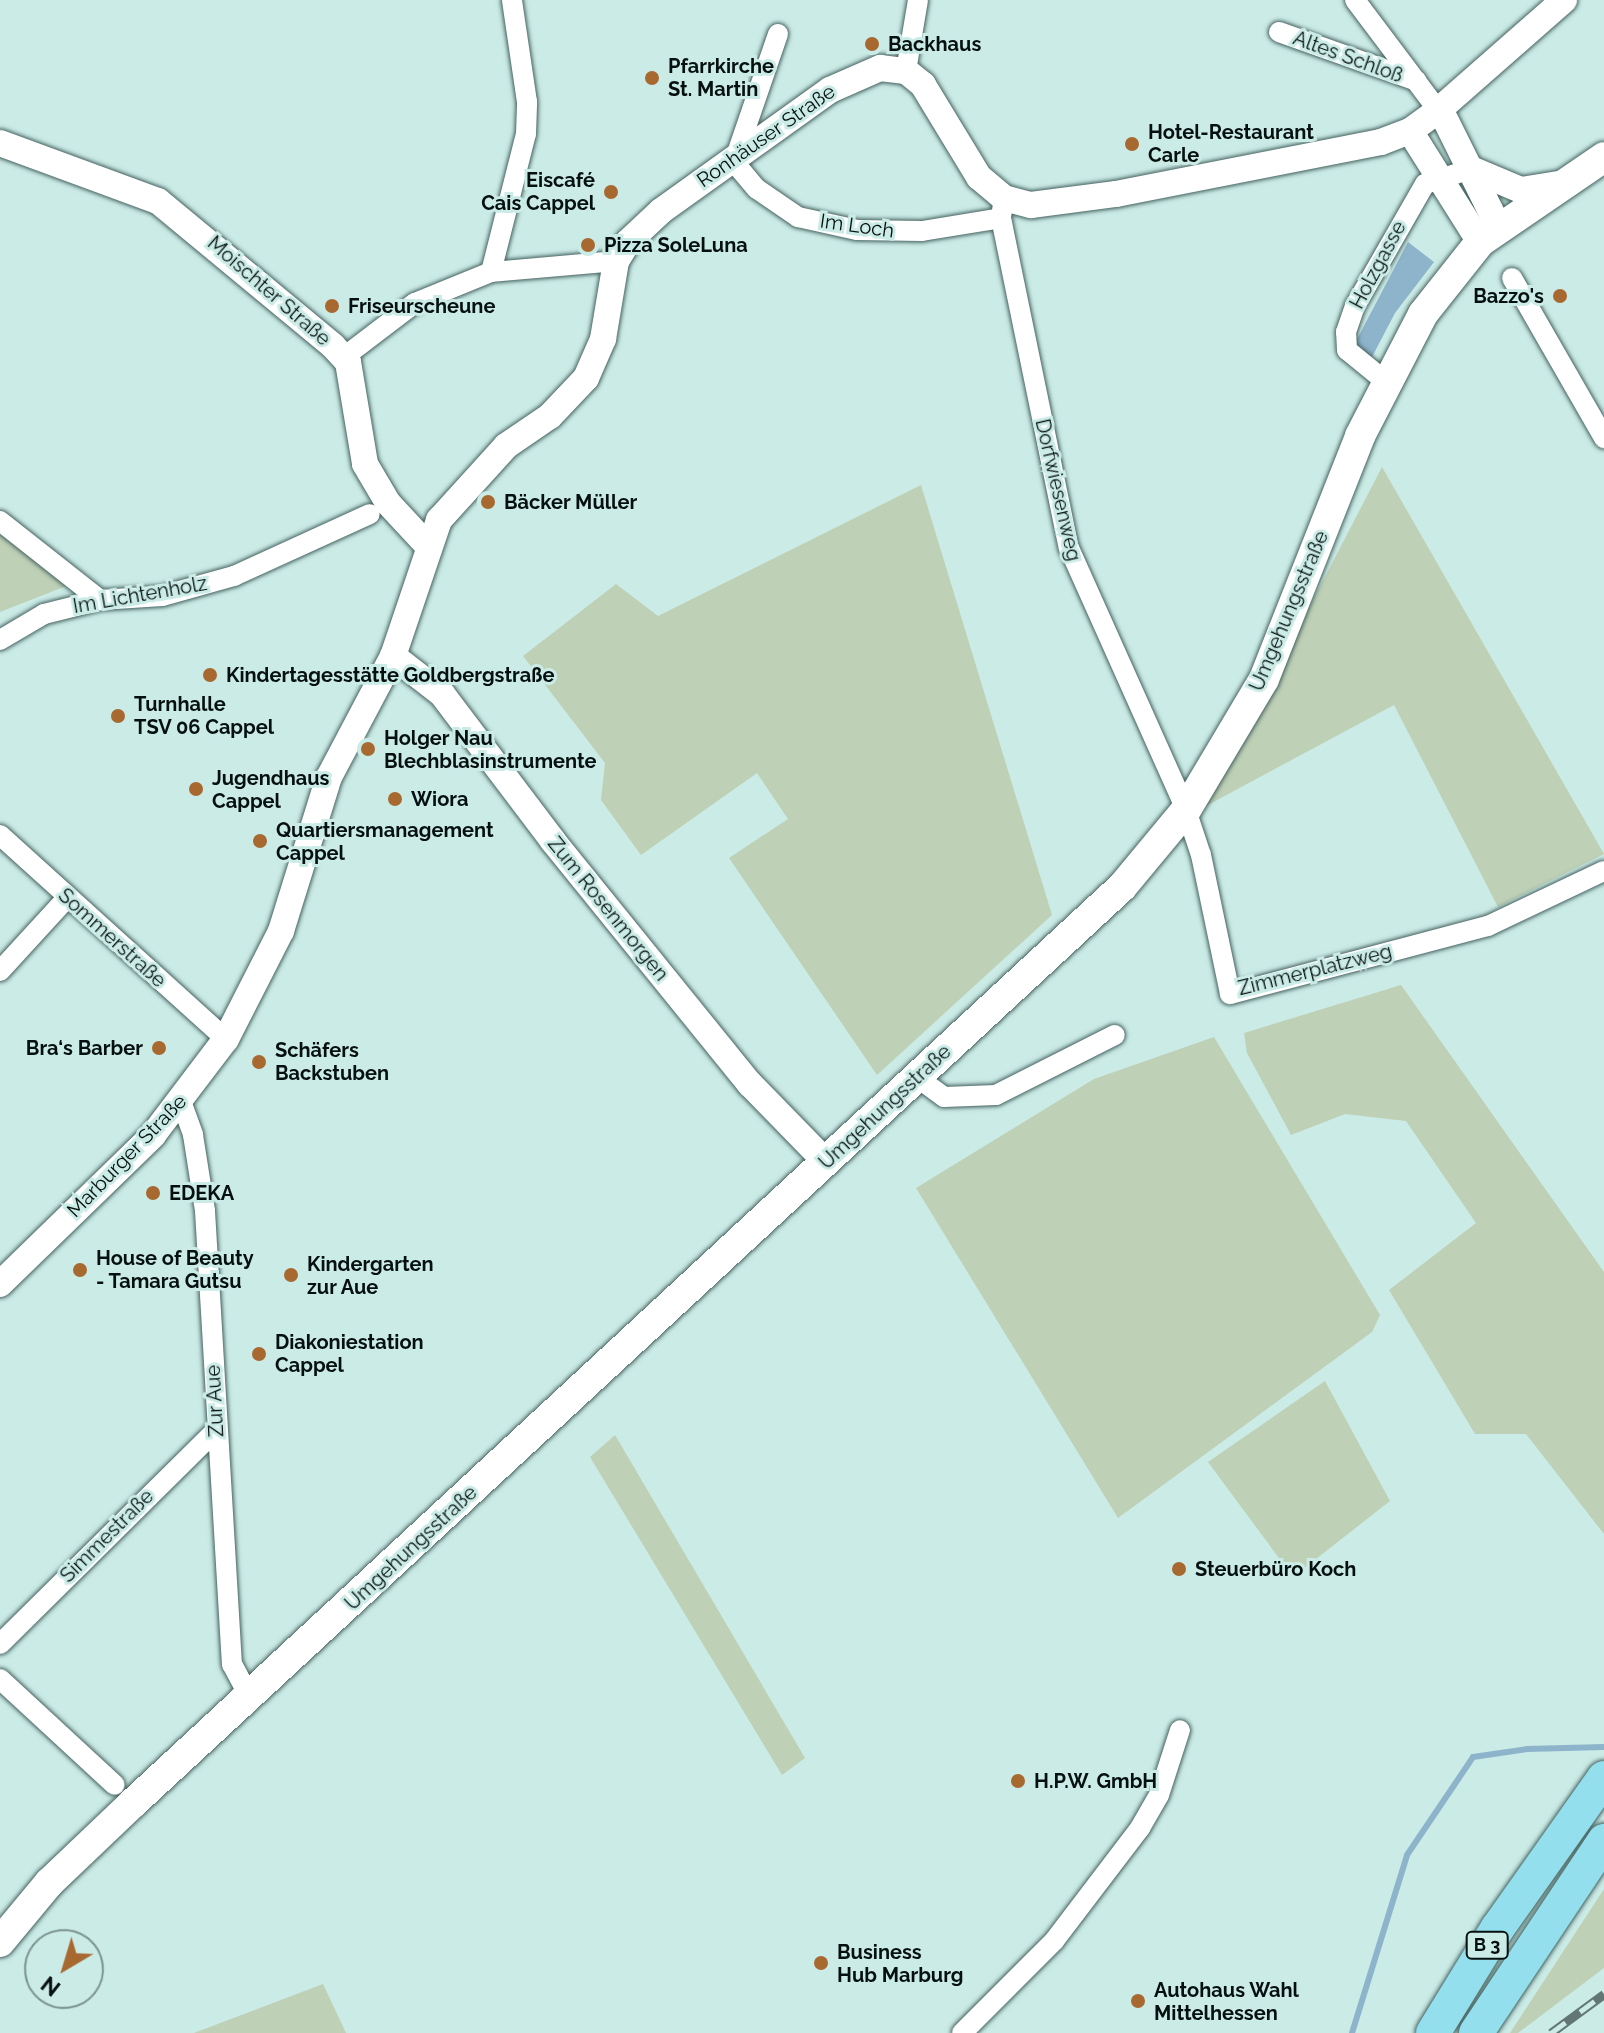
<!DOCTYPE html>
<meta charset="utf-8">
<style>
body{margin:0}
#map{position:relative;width:1604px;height:2033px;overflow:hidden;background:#cbebe7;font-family:Raleway,sans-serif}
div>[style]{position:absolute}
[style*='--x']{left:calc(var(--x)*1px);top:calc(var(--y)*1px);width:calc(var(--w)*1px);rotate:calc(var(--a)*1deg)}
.green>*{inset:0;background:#bed0b6}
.water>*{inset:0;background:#8eb4cc}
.stream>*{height:6px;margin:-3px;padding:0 3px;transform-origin:3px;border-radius:3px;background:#8eb4cc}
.roads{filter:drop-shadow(0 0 2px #45625f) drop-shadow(0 0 2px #45625f)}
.minor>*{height:20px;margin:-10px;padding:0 10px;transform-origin:10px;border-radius:10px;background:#fff}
.tertiary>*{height:26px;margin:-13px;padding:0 13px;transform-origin:13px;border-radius:13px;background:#fff}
.secondary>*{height:30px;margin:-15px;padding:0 15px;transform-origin:15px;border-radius:15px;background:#fff}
.trunk>*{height:34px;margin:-17px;padding:0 17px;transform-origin:17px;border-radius:17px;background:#94dfee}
.rail>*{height:9px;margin-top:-4.5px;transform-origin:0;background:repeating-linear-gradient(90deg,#cbebe7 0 18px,#627774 0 36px);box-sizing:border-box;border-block:2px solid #627774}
.dots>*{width:22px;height:22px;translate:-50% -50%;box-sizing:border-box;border:4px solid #cbebe7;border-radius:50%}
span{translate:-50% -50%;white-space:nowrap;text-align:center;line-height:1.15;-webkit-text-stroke:6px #cbebe7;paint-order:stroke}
.shield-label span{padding:2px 6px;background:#cbebe7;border:2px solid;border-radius:6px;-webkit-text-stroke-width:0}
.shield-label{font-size:18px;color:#06110f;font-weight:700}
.poi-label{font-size:20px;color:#06110f;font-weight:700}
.left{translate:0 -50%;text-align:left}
.right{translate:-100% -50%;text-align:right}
.street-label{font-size:20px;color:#06110f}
.north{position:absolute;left:24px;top:1929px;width:80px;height:80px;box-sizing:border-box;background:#cbebe7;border:2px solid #7c9491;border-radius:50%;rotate:218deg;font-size:22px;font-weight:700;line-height:32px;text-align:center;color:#06110f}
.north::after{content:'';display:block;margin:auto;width:28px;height:36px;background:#a86930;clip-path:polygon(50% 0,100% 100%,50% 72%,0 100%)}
</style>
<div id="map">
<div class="green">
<i style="clip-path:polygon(1382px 467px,1604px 854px,1498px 907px,1394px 705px,1206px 806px)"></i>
<i style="clip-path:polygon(921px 485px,1052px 915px,877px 1075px,729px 858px,788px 819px,757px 773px,641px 855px,601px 800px,605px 763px,523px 656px,616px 584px,658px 616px)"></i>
<i style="clip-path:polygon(0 525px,74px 583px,0 612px)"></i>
<i style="clip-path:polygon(1401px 985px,1604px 1272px,1604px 1534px,1526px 1434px,1475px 1434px,1389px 1290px,1476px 1223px,1406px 1121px,1345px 1114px,1291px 1135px,1247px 1053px,1244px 1033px)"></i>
<i style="clip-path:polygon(1214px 1037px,1380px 1315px,1372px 1332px,1118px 1518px,916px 1188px,1094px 1079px)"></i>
<i style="clip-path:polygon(1325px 1381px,1390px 1501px,1293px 1577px,1208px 1462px)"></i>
<i style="clip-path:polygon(615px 1435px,805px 1758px,782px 1775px,590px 1457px)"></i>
<i style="clip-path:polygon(1604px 1889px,1604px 1968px,1518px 2033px,1510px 2033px)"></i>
<i style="clip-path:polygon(323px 1984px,346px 2033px,194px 2033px)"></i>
</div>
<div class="water">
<i style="clip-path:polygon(1408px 242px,1434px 262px,1395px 313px,1372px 357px,1354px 345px)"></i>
</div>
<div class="stream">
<i style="--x:1352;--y:2033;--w:186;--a:-72.8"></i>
<i style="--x:1407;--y:1855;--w:118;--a:-56"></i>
<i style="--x:1473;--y:1757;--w:55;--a:-8.4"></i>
<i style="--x:1527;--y:1749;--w:77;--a:-1.5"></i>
</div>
<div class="roads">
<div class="minor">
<i style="--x:1355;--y:0;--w:138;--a:53"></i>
<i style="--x:1279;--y:32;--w:146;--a:19.5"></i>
<i style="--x:778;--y:34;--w:135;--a:109"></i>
<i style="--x:734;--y:162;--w:35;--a:50"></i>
<i style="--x:757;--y:189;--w:50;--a:34.3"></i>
<i style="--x:798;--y:217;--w:60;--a:12.4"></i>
<i style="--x:857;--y:230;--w:65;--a:0.9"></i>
<i style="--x:922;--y:231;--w:80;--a:-9.3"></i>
<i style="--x:906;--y:71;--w:72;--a:-80.4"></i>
<i style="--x:1004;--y:198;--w:20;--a:99"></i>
<i style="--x:1001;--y:218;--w:337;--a:78.4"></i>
<i style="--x:1069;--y:548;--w:287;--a:65.9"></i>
<i style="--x:1186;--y:810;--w:47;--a:71.6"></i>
<i style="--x:1201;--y:855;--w:142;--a:78.2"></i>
<i style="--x:1230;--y:994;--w:267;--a:-14.8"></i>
<i style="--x:1488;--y:926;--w:128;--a:-25.4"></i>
<i style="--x:491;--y:272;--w:142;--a:-75.8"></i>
<i style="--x:526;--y:134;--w:32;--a:-88"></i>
<i style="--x:527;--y:102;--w:103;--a:-98.4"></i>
<i style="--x:1512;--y:278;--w:185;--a:60.1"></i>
<i style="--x:344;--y:357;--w:89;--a:-37.3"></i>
<i style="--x:415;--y:303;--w:82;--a:-22.2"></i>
<i style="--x:491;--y:272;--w:125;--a:-5"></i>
<i style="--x:1385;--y:381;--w:49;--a:-140.8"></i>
<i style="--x:1347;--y:350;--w:18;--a:-93"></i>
<i style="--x:1346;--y:332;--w:28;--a:-71"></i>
<i style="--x:1355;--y:306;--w:141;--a:-60.2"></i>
<i style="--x:1425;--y:184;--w:48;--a:-18.1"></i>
<i style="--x:0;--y:521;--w:127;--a:38.3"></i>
<i style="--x:0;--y:640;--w:51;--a:-30.6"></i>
<i style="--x:44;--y:614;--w:58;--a:-14"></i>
<i style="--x:100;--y:600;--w:62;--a:-3.7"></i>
<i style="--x:162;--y:596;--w:75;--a:-15.5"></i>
<i style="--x:234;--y:576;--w:149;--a:-24.5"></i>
<i style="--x:0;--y:835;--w:304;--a:42.1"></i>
<i style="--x:0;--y:971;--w:99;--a:-47.5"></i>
<i style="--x:918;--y:1078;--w:32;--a:36"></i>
<i style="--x:944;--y:1097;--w:52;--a:-2.2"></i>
<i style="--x:996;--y:1095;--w:133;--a:-26.8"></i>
<i style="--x:182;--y:1104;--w:33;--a:70"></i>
<i style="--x:193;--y:1135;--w:77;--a:81"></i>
<i style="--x:205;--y:1211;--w:454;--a:86.6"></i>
<i style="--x:232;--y:1664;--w:36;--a:62"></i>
<i style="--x:0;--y:1644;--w:304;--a:-44.7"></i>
<i style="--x:0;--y:1679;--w:156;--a:42.7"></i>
<i style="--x:962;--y:2033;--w:130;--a:-45"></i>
<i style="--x:1054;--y:1941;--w:142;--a:-52.7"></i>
<i style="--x:1140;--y:1828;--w:38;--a:-60"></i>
<i style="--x:1159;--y:1795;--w:68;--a:-72.1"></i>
</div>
<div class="tertiary">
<i style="--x:1440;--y:109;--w:131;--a:63.6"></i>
<i style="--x:1410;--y:131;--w:131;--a:57.8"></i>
<i style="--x:0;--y:143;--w:168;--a:20.2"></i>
<i style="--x:158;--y:201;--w:227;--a:39.6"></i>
<i style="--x:333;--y:346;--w:22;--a:47"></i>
<i style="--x:348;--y:362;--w:103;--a:80.5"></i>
<i style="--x:365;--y:464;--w:45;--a:59.5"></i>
<i style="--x:388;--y:503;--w:57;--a:47.1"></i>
<i style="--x:1471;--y:169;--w:54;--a:22.8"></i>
<i style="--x:1521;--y:190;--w:36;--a:-9"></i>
<i style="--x:393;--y:656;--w:62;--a:37.8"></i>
<i style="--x:442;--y:694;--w:184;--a:52.9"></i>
<i style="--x:553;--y:841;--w:313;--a:51"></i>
<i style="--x:750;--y:1084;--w:109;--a:45.7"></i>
<i style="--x:0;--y:1284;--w:214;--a:-44.2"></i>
<i style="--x:153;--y:1135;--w:121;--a:-52.8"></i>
<i style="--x:226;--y:1039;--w:121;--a:-63"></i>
<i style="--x:281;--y:931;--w:161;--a:-72.7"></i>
<i style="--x:329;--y:777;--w:137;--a:-62.1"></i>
<i style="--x:393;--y:656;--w:144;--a:-71.3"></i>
<i style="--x:439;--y:520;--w:100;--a:-47.8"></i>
<i style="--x:506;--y:446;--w:53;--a:-34.3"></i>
<i style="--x:550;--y:416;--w:52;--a:-46.5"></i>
<i style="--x:586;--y:378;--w:43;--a:-66.4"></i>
<i style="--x:603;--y:339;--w:79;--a:-80.5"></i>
<i style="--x:616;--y:261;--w:22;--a:-58"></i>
<i style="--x:628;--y:242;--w:45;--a:-43.2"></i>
<i style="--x:661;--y:211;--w:208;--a:-35.6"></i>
<i style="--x:830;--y:90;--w:55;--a:-23.7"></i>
<i style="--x:880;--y:68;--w:26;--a:7"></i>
<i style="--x:906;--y:71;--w:22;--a:39"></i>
<i style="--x:923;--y:85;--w:108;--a:58.7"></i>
<i style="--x:979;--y:177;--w:33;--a:40"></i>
<i style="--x:1004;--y:198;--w:28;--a:15"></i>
<i style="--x:1031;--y:205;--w:86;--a:-7.4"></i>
<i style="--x:1116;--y:194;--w:270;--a:-11.1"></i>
<i style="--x:1381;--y:142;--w:31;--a:-21"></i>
<i style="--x:1410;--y:131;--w:37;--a:-36"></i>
<i style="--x:1440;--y:109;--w:165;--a:-41.3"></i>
</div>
<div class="secondary">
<i style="--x:0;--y:1942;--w:77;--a:-50.3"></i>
<i style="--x:49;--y:1883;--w:116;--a:-43.6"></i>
<i style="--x:133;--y:1803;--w:1348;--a:-42.81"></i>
<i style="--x:1122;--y:887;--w:100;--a:-50.3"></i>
<i style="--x:1186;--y:810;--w:152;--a:-59.2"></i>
<i style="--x:1264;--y:679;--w:261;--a:-68.4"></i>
<i style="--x:1360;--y:436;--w:137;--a:-62.7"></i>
<i style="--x:1423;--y:314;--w:92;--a:-51.6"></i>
<i style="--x:1480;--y:242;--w:150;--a:-34.4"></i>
</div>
<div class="trunk">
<i style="--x:1433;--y:2033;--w:122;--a:-58.4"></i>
<i style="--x:1497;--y:1929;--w:185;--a:-54.7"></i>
<i style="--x:1476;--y:2033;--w:231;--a:-56.3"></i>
</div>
</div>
<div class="rail">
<i style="--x:1551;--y:2033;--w:66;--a:-36.3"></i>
</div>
<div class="dots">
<i style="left:872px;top:44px;background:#a86930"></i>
<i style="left:652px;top:78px;background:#a86930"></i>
<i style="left:1132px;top:144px;background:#a86930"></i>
<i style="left:611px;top:192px;background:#a86930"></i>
<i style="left:588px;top:245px;background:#a86930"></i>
<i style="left:1560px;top:296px;background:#a86930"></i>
<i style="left:332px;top:306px;background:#a86930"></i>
<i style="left:488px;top:502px;background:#a86930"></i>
<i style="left:210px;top:675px;background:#a86930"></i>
<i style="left:118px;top:716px;background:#a86930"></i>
<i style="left:368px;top:749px;background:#a86930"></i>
<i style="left:196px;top:789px;background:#a86930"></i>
<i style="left:395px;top:799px;background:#a86930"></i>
<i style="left:260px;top:841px;background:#a86930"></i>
<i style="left:159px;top:1048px;background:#a86930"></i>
<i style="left:259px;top:1062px;background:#a86930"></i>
<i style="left:153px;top:1193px;background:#a86930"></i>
<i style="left:80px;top:1270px;background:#a86930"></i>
<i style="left:291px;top:1275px;background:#a86930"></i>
<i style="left:259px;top:1354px;background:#a86930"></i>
<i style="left:1179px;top:1569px;background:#a86930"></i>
<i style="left:1018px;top:1781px;background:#a86930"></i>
<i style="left:821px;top:1963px;background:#a86930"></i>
<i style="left:1138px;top:2001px;background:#a86930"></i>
</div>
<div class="shield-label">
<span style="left:1487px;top:1945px">B 3</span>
</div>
<div class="poi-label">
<span class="left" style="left:888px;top:44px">Backhaus</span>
<span class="left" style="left:668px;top:78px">Pfarrkirche<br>St. Martin</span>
<span class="left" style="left:1148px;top:144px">Hotel-Restaurant<br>Carle</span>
<span class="right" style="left:595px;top:192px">Eiscafé<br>Cais Cappel</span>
<span class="left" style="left:604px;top:245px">Pizza SoleLuna</span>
<span class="right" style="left:1544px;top:296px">Bazzo's</span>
<span class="left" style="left:348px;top:306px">Friseurscheune</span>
<span class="left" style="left:504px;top:502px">Bäcker Müller</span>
<span class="left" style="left:226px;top:675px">Kindertagesstätte Goldbergstraße</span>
<span class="left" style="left:134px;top:716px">Turnhalle<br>TSV 06 Cappel</span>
<span class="left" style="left:384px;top:750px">Holger Nau<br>Blechblasinstrumente</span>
<span class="left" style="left:212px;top:790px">Jugendhaus<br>Cappel</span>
<span class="left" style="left:411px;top:799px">Wiora</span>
<span class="left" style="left:276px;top:842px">Quartiersmanagement<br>Cappel</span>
<span class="right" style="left:143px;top:1048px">Bra‘s Barber</span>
<span class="left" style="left:275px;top:1062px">Schäfers<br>Backstuben</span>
<span class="left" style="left:169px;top:1193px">EDEKA</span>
<span class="left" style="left:96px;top:1270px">House of Beauty<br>- Tamara Gutsu</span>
<span class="left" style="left:307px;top:1276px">Kindergarten<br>zur Aue</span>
<span class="left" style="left:275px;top:1354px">Diakoniestation<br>Cappel</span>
<span class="left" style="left:1195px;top:1569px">Steuerbüro Koch</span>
<span class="left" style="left:1034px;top:1781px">H.P.W. GmbH</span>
<span class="left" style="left:837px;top:1964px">Business<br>Hub Marburg</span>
<span class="left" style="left:1154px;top:2002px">Autohaus Wahl<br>Mittelhessen</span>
</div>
<div class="street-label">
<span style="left:1348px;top:57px;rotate:20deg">Altes Schloß</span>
<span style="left:766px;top:136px;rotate:-35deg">Ronhäuser Straße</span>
<span style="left:857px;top:226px;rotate:8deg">Im Loch</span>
<span style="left:1378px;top:265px;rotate:-62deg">Holzgasse</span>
<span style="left:269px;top:291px;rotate:41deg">Moischter Straße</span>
<span style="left:1058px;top:490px;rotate:77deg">Dorfwiesenweg</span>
<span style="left:140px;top:595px;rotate:-10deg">Im Lichtenholz</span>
<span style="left:1289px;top:611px;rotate:-67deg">Umgehungsstraße</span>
<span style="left:608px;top:909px;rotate:51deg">Zum Rosenmorgen</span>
<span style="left:112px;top:938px;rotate:42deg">Sommerstraße</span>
<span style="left:1315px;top:970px;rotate:-14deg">Zimmerplatzweg</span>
<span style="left:885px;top:1107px;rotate:-43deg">Umgehungsstraße</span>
<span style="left:127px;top:1156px;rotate:-46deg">Marburger Straße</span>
<span style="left:215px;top:1401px;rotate:-93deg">Zur Aue</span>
<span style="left:107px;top:1536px;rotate:-45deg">Simmestraße</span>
<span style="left:411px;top:1548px;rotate:-43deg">Umgehungsstraße</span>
</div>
<div class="north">N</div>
</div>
